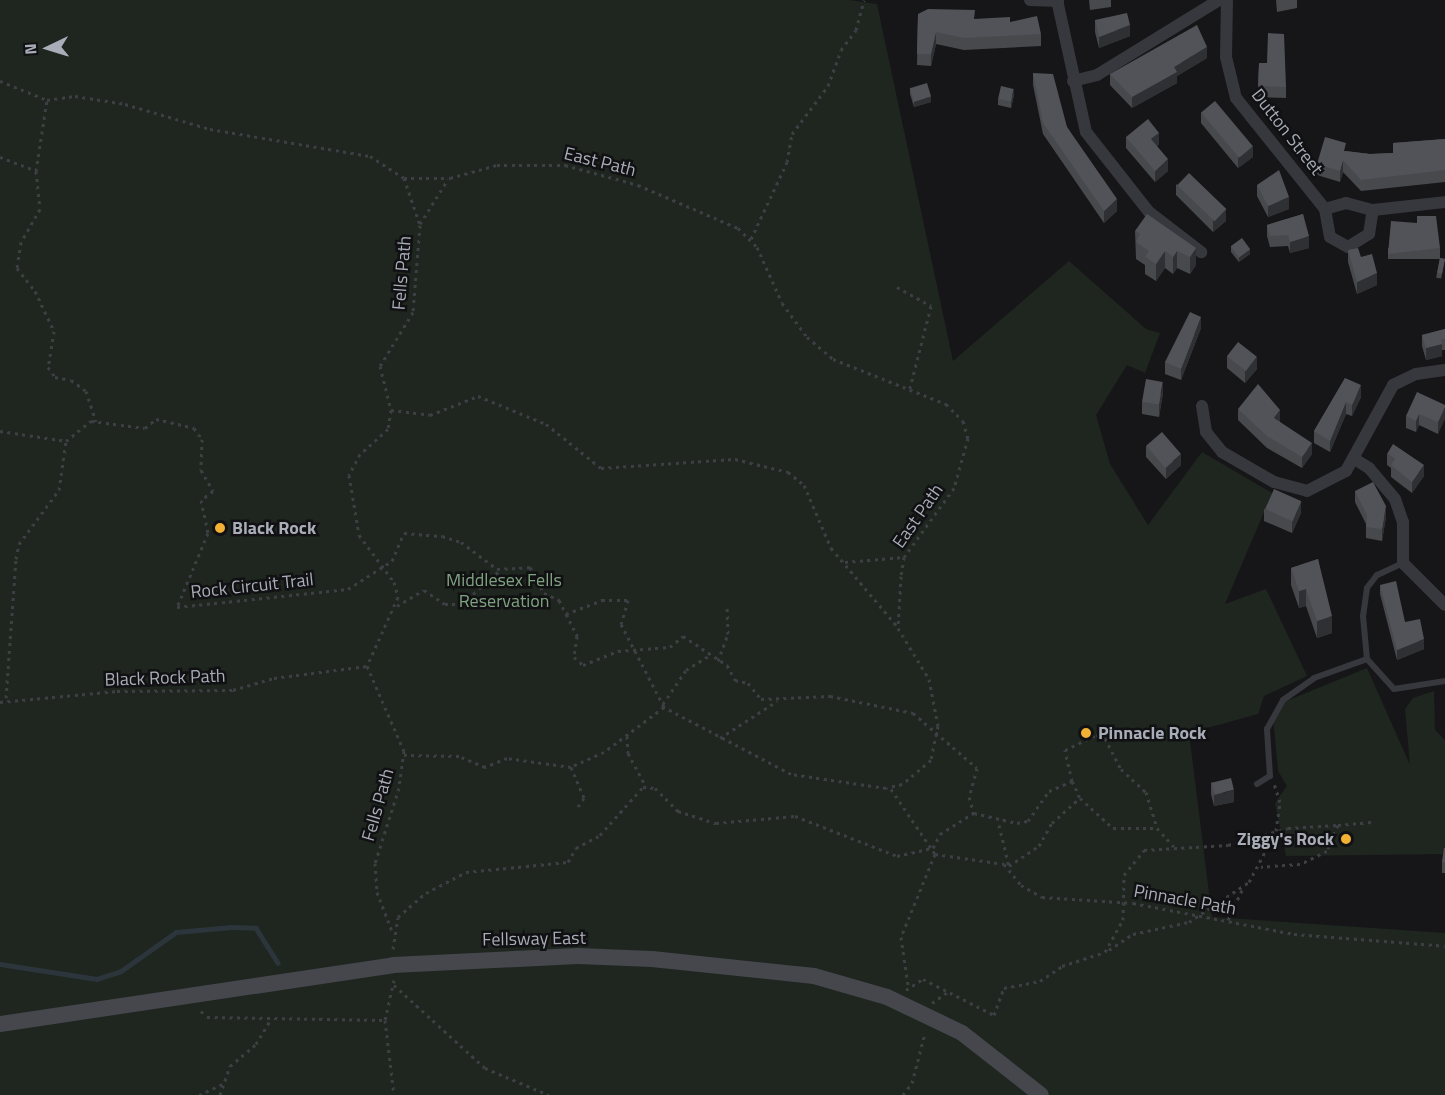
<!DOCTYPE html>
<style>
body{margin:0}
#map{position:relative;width:1445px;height:1095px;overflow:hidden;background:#161618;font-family:"Titillium Web",sans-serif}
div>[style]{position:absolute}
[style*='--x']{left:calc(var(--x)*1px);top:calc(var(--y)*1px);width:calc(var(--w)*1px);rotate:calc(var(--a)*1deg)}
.green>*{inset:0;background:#1e261f}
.stream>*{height:4.5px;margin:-2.25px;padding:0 2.25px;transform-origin:2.25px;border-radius:2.25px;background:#2c353c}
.path>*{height:3px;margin-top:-1.5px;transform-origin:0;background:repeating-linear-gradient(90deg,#3d3f44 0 3px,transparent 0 7.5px)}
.lane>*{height:6px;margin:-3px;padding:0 3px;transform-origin:3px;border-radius:3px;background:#37383d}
.street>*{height:12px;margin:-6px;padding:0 6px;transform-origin:6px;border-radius:6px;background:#37383d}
.secondary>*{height:16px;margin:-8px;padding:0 8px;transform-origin:8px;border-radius:8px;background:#45474d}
.wall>*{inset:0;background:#47494d;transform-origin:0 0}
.shaded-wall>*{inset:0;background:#2f3033}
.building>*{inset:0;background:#525359;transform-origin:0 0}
.dots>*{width:16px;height:16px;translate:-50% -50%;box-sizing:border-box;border:3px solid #111113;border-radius:50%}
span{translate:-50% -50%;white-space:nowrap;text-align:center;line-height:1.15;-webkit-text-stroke:5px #111113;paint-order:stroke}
.street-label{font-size:18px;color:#a8adb8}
.poi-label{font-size:18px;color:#a8adb8;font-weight:700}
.left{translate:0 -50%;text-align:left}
.right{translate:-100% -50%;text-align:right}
.park-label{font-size:18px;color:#7fa381}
.north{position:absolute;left:18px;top:18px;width:60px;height:60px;-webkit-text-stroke:4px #111113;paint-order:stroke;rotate:266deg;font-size:16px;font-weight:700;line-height:24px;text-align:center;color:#a8adb8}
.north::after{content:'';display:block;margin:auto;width:21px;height:27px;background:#a8adb8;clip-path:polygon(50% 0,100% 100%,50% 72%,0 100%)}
</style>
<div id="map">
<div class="green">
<i style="clip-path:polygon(0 0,849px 0,877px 4px,953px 361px,1069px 261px,1146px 329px,1160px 333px,1145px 373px,1127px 365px,1096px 415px,1110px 464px,1148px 525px,1202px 452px,1272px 493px,1225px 604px,1266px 589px,1307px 676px,1264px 696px,1258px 714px,1189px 733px,1212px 917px,1445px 933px,1445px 1095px,0 1095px)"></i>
<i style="clip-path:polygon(1367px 668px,1410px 765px,1405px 709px,1413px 698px,1434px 691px,1435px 730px,1445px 740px,1445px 854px,1286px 856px,1275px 803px,1287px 786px,1278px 771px,1273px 717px,1284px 702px)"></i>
</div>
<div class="stream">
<i style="--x:0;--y:964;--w:98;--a:8.8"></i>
<i style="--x:97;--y:979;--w:25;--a:-18"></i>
<i style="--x:121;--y:971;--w:67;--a:-35.3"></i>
<i style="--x:176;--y:932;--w:56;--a:-5.1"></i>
<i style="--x:232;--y:927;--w:24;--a:2"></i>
<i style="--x:256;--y:928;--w:41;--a:57.8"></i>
</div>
<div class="path">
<i style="--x:0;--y:81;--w:51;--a:22"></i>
<i style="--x:0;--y:157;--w:39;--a:21"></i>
<i style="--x:36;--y:171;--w:72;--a:-81.2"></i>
<i style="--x:47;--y:100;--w:28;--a:-8"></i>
<i style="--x:75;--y:96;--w:51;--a:9.1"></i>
<i style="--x:125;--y:104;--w:89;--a:16.4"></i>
<i style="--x:210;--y:129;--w:162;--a:9.6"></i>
<i style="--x:370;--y:156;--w:40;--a:32.9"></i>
<i style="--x:404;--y:178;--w:50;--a:71.2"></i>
<i style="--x:420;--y:225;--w:87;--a:94.6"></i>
<i style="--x:413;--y:312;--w:63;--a:121.4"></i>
<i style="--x:380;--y:366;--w:45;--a:76"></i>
<i style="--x:391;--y:410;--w:19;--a:99"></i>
<i style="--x:388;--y:429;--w:38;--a:138"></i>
<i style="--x:360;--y:454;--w:24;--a:118"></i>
<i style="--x:349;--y:475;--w:61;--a:80.5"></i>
<i style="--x:359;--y:535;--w:59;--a:53.3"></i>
<i style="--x:394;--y:582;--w:16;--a:75"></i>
<i style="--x:398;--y:597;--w:76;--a:114.2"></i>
<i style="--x:367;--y:666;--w:93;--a:66.5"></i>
<i style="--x:404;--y:751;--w:37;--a:98"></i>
<i style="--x:399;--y:788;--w:79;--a:107.7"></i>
<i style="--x:375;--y:863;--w:29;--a:86"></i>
<i style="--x:377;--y:892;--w:45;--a:69.1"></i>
<i style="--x:36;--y:171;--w:38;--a:84"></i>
<i style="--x:40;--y:209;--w:38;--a:120"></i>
<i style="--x:21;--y:242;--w:26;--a:99"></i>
<i style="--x:17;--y:268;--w:29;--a:52"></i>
<i style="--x:35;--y:291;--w:44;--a:64.6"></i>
<i style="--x:54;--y:331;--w:36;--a:99"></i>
<i style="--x:48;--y:367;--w:12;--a:55"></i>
<i style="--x:55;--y:377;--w:16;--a:11"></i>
<i style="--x:71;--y:380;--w:19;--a:36"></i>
<i style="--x:86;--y:391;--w:32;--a:72"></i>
<i style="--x:404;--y:178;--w:46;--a:0"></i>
<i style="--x:450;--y:178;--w:49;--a:-15.5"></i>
<i style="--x:497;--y:165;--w:68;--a:0"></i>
<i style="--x:565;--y:165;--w:76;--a:15.3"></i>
<i style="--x:638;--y:185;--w:109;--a:23.3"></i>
<i style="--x:738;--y:228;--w:27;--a:45"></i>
<i style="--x:757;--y:247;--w:61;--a:65.9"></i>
<i style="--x:782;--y:303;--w:42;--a:53.7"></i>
<i style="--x:807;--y:337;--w:34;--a:40"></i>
<i style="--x:833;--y:359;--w:122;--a:21.7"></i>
<i style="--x:946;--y:404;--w:24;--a:45"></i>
<i style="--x:963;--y:421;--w:18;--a:74"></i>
<i style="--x:968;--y:438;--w:52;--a:105.6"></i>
<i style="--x:954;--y:488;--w:85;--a:125.9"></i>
<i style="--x:904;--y:557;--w:19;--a:99"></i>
<i style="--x:901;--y:576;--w:52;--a:93.3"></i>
<i style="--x:898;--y:628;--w:60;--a:58.7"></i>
<i style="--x:929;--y:679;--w:48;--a:79.2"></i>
<i style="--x:938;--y:726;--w:35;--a:102"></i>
<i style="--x:931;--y:760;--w:38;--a:140"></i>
<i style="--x:902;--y:784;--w:16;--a:166"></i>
<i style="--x:886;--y:788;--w:96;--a:-171.6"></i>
<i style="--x:791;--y:774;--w:144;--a:-152.2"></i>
<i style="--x:664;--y:707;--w:75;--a:143.1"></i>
<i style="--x:604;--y:752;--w:36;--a:156"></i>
<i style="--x:571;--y:767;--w:65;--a:-172"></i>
<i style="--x:507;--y:758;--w:24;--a:158"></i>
<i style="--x:485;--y:767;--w:28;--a:-157"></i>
<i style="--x:459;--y:756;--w:55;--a:-179"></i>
<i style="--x:420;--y:224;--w:53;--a:-58.1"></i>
<i style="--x:751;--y:239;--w:85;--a:-64.9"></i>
<i style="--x:787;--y:162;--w:28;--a:-80"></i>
<i style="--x:792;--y:134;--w:60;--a:-53.1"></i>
<i style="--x:828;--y:86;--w:38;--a:-70"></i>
<i style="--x:841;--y:50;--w:25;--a:-53"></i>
<i style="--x:856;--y:30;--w:31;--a:-75"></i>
<i style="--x:897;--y:287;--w:39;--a:29"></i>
<i style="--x:931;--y:306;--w:85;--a:104.4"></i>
<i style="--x:391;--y:410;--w:39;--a:7"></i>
<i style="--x:430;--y:415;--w:52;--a:-21.6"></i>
<i style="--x:478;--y:396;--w:74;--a:22.4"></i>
<i style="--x:546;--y:424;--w:70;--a:38.7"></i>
<i style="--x:601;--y:468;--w:134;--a:-3.8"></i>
<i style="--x:735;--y:459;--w:55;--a:13.8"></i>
<i style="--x:788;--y:472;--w:21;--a:39"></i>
<i style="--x:804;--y:485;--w:69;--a:66.8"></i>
<i style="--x:831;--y:548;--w:102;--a:49.8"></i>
<i style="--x:0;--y:431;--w:67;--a:8.6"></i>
<i style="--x:66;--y:441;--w:32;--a:-39"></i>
<i style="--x:91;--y:421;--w:54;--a:7.4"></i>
<i style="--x:145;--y:428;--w:14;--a:-39"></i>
<i style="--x:156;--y:419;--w:39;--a:13"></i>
<i style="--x:194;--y:428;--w:14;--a:54"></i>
<i style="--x:202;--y:439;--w:31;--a:92"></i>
<i style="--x:201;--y:470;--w:24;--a:60"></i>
<i style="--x:213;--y:491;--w:15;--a:143"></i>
<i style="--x:201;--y:500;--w:34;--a:78"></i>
<i style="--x:208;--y:533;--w:80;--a:112.7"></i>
<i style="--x:177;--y:607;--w:172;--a:-6"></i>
<i style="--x:348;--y:589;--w:52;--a:-32.5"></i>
<i style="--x:392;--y:561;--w:30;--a:-67"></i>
<i style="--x:404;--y:533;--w:38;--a:5"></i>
<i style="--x:442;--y:536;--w:20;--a:18"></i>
<i style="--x:461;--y:542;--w:45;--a:36.9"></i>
<i style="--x:497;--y:569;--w:33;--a:-3"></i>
<i style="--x:530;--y:567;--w:30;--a:62"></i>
<i style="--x:544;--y:593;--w:17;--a:25"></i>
<i style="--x:559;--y:600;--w:16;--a:63"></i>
<i style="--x:566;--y:614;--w:39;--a:-21"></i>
<i style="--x:602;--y:600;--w:26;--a:0"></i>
<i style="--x:628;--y:600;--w:25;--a:106"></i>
<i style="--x:621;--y:624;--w:93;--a:62.6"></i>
<i style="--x:845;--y:562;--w:59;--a:-4.8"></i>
<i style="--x:397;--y:606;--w:31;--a:-31"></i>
<i style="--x:424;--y:590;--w:25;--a:34"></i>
<i style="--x:445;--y:604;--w:17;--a:0"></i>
<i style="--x:462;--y:604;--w:51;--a:-41.8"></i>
<i style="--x:566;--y:614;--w:25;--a:63"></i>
<i style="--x:577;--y:636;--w:21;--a:98"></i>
<i style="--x:574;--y:657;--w:12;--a:42"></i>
<i style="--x:583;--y:665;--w:38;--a:-22"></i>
<i style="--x:618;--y:651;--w:52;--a:-4.4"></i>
<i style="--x:670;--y:647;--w:17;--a:-40"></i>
<i style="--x:683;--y:636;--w:53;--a:33.4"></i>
<i style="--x:727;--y:665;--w:17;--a:62"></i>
<i style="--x:735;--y:680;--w:13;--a:13"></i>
<i style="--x:748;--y:683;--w:21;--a:51"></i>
<i style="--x:761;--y:699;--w:69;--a:-2.5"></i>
<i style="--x:830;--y:696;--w:85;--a:11.6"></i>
<i style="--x:913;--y:713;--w:84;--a:40.7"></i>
<i style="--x:977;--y:768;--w:30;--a:105"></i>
<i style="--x:969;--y:797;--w:17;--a:73"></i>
<i style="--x:718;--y:661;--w:29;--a:-70"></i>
<i style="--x:728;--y:634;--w:27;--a:-92"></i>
<i style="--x:6;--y:698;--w:139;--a:-85.9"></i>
<i style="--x:16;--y:559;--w:15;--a:-79"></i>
<i style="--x:19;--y:544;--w:67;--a:-53.5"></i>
<i style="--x:59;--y:490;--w:49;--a:-81.9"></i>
<i style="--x:0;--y:702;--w:118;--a:-5.4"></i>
<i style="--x:117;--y:691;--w:116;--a:-0.5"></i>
<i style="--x:233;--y:690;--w:43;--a:-16.3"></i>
<i style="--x:274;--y:678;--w:94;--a:-7.4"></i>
<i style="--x:663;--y:704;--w:41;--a:-55.9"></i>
<i style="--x:686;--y:670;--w:26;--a:-32"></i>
<i style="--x:627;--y:736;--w:17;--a:87"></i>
<i style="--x:628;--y:753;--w:38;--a:62"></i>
<i style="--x:720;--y:738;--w:68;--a:-33"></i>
<i style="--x:571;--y:767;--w:34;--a:67"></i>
<i style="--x:584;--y:798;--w:12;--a:125"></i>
<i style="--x:1072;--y:781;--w:19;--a:65"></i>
<i style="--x:1080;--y:798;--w:45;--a:42.3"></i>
<i style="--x:1113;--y:828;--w:44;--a:0"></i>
<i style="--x:891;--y:789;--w:78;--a:55.9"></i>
<i style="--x:935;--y:854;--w:90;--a:112.3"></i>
<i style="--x:901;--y:937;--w:49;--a:81.7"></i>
<i style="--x:974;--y:813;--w:44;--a:13.1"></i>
<i style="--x:1017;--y:823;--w:11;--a:-10"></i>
<i style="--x:1028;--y:821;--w:37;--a:-55"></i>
<i style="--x:1049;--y:791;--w:25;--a:-23"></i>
<i style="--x:1072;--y:781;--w:32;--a:-103"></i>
<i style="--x:1065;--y:750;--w:34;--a:-26"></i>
<i style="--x:1096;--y:735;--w:9;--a:18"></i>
<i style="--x:1105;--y:738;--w:35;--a:63"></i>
<i style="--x:1121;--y:769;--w:34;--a:43"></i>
<i style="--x:1146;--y:792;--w:38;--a:73"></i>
<i style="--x:1157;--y:828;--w:25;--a:48"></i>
<i style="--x:1005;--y:819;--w:8;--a:135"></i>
<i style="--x:999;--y:825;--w:42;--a:76.3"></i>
<i style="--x:1338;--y:825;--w:36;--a:-5"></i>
<i style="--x:935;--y:854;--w:70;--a:8.2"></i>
<i style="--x:1004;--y:864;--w:27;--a:51"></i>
<i style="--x:1021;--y:885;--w:24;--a:30"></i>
<i style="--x:1042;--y:897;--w:91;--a:3.8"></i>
<i style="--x:1133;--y:903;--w:164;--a:10.9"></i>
<i style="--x:1294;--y:934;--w:151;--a:4.5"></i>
<i style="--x:1009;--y:866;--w:36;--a:-34"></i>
<i style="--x:1039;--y:846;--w:26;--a:-61"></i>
<i style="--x:1052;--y:823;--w:38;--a:-42"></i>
<i style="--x:1228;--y:920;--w:35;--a:-65"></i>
<i style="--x:393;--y:949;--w:32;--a:-81"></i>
<i style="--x:398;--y:917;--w:37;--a:-41"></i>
<i style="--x:426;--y:893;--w:45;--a:-27.7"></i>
<i style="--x:466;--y:872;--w:102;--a:-5.6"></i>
<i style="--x:568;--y:862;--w:16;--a:-60"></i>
<i style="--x:576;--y:848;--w:27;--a:-28"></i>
<i style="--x:600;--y:835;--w:64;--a:-48.1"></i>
<i style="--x:643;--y:787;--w:12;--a:5"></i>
<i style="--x:655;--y:788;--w:33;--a:45"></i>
<i style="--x:678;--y:811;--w:40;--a:18"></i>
<i style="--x:716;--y:823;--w:79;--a:-5.1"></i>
<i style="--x:795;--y:816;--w:110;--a:21.4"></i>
<i style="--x:897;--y:856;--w:37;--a:-13"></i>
<i style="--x:933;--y:848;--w:16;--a:-63"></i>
<i style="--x:940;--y:834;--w:40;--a:-32"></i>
<i style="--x:1109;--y:950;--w:29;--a:-34"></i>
<i style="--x:1133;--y:934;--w:57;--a:-12.1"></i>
<i style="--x:1189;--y:922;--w:72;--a:-33.7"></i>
<i style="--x:1249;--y:882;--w:58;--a:-62.1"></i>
<i style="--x:1276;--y:831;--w:29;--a:-82"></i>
<i style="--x:1280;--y:802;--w:20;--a:-108"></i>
<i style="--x:394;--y:980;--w:41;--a:102.7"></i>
<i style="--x:385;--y:1020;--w:76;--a:83.2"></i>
<i style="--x:394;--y:985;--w:123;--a:42.4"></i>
<i style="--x:485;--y:1068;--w:69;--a:22.9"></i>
<i style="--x:906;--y:990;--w:20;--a:-33"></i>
<i style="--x:923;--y:979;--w:80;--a:26.9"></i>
<i style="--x:994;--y:1015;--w:29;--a:-70"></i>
<i style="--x:1004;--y:988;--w:37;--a:-11"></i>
<i style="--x:1040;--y:981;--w:27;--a:-34"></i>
<i style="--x:1062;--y:966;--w:45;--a:-18"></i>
<i style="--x:1105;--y:952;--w:37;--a:-61"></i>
<i style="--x:1123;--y:920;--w:45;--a:-88.7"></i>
<i style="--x:1124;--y:875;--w:32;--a:-51"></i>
<i style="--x:1144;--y:850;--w:84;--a:-3.4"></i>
<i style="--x:1228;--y:845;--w:62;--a:-15.8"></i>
<i style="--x:1288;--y:828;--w:50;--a:-3.4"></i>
<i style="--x:1338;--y:825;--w:28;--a:113"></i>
<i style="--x:1327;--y:851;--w:30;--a:154"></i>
<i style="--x:1300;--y:864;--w:39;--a:176"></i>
<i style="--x:932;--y:1003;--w:19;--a:-35"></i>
<i style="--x:201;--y:1011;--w:8;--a:45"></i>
<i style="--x:207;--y:1017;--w:178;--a:1"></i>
<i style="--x:199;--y:1095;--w:26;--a:-25"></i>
<i style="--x:220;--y:1095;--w:31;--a:-71"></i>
<i style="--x:230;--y:1066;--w:34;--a:-40"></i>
<i style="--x:256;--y:1044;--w:29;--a:-59"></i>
<i style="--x:903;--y:1095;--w:15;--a:-53"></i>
<i style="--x:912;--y:1083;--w:52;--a:-75.4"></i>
</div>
<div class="lane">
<i style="--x:1403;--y:563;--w:29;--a:155"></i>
<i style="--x:1377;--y:575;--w:16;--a:128"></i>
<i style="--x:1367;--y:588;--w:28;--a:98"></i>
<i style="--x:1363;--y:616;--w:43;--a:84.7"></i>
<i style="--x:1367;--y:659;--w:40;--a:48"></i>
<i style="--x:1394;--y:689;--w:52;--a:-8.9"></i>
<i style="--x:1257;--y:784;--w:15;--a:-32"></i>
<i style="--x:1270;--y:776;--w:47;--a:-93.7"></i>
<i style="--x:1267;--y:729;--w:33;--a:-61"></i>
<i style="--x:1283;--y:700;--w:38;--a:-35"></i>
<i style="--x:1314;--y:678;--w:56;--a:-19.7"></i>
</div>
<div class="street">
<i style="--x:1030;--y:0;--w:28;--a:2"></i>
<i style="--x:1057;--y:0;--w:135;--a:77.6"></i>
<i style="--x:1086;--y:132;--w:102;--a:51.8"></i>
<i style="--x:1149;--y:212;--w:66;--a:37.6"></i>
<i style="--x:1227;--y:0;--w:57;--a:91"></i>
<i style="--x:1226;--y:57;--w:42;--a:76.3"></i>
<i style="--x:1236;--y:98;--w:142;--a:51.3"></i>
<i style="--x:1073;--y:81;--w:25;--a:-14"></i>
<i style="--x:1097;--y:75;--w:143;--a:-31.6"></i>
<i style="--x:1325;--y:209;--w:22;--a:-16"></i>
<i style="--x:1346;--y:203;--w:28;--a:15"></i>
<i style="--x:1373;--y:210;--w:72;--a:-6.3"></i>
<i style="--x:1325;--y:209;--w:28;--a:80"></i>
<i style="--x:1330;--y:237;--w:21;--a:29"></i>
<i style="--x:1348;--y:247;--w:25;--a:-32"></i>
<i style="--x:1369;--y:234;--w:24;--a:-81"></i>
<i style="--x:1202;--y:406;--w:26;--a:81"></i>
<i style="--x:1206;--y:432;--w:26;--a:51"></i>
<i style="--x:1222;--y:452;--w:60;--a:30"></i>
<i style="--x:1274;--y:482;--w:34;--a:15"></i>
<i style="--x:1307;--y:491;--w:44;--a:-27.1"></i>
<i style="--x:1346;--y:471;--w:98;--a:-61.3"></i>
<i style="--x:1393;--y:385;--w:25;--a:-26"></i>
<i style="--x:1416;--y:374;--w:29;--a:-8"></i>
<i style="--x:1353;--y:458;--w:19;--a:32"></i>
<i style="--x:1369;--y:468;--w:40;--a:50"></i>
<i style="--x:1395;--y:499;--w:24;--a:71"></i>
<i style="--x:1403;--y:522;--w:41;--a:90"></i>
<i style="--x:1403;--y:563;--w:59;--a:45"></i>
</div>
<div class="secondary">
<i style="--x:0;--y:1024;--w:397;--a:-8.5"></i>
<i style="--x:393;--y:965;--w:185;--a:-2.8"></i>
<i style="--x:578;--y:956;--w:74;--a:2.3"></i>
<i style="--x:652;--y:959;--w:163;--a:6"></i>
<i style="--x:814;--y:976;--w:76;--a:16"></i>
<i style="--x:887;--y:997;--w:83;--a:25.6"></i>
<i style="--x:962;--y:1033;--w:100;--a:38.1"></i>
</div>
<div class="wall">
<i style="clip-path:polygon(1089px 0,1111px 0,1111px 7px,1090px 10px)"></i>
<i style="clip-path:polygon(1276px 0,1297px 0,1297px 8px,1277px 12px)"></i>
<i style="clip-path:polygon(918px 14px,975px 19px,1010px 22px,1041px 34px,1041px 46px,964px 50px,936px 44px,931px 66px,917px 65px)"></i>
<i style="clip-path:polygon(1095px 20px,1130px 36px,1099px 48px,1095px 32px)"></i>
<i style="clip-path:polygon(1207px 58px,1177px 76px,1177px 83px,1132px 108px,1110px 85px,1110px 74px)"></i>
<i style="clip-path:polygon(1259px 63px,1286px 87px,1286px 98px,1258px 97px)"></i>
<i style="clip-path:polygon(1033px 73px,1067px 127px,1117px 211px,1104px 223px,1043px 134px,1033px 85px)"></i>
<i style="clip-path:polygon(910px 88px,931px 102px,914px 107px,910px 94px)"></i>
<i style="clip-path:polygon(1014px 95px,1011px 108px,998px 105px,998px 99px)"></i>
<i style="clip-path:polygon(1201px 112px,1253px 157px,1238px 168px,1201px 123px)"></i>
<i style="clip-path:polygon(1126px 137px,1159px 144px,1157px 146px,1168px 171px,1155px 182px,1126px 148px)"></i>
<i style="clip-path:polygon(1445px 139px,1445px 182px,1361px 191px,1343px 172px,1340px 182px,1317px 175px,1317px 164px,1346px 151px,1370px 154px,1393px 153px,1393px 143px)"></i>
<i style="clip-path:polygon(1176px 184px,1226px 221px,1213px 232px,1176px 195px)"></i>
<i style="clip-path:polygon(1257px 185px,1289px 209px,1268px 217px,1257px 196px)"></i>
<i style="clip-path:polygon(1303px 214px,1309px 248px,1290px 253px,1288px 246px,1270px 247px,1267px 236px,1267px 225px)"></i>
<i style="clip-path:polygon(1135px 231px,1196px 248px,1196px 265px,1190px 274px,1177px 268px,1173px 274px,1165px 268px,1156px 281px,1145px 274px,1145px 265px,1136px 259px)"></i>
<i style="clip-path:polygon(1231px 246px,1250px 254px,1239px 262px,1231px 252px)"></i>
<i style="left:1440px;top:248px;width:11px;height:52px;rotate:90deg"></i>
<i style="clip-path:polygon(1348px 250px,1361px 257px,1377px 285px,1357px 294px,1348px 262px)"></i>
<i style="left:1440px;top:258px;width:5px;height:20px;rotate:11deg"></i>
<i style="clip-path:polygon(1201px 328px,1181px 380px,1165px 374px,1165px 362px)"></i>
<i style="clip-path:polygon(1445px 329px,1445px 350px,1442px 350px,1442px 356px,1426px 360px,1422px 346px,1422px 335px)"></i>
<i style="clip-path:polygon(1227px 356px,1257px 369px,1245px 383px,1227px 368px)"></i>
<i style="clip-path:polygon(1345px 378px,1361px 397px,1352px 416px,1346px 414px,1330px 452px,1314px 443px,1314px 431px)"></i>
<i style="clip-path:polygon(1163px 393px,1159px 417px,1142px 414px,1142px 402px)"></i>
<i style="clip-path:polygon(1445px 405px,1438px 434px,1419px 425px,1416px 432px,1406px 428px,1406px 416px)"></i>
<i style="clip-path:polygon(1238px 409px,1280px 421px,1280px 422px,1312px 454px,1302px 468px,1267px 448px,1238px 420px)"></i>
<i style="clip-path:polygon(1146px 446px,1181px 465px,1166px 479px,1146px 457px)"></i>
<i style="clip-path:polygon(1387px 454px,1424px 476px,1412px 493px,1391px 477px,1391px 468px,1387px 465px)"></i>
<i style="clip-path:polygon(1355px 491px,1386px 517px,1382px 541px,1366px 538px,1366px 524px,1355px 502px)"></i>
<i style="clip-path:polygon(1264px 509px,1301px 513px,1292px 533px,1264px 521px)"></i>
<i style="clip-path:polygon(1318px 559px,1332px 633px,1317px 638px,1306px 606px,1299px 608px,1291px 585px,1291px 568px)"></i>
<i style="clip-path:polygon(1380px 585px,1405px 622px,1424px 649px,1397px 660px,1380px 594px)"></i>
<i style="clip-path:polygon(1211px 782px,1234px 802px,1214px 806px,1211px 794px)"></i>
<i style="clip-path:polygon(1445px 848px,1445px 873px,1442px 873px,1442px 862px)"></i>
</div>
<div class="shaded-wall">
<i style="clip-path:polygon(1130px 25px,1130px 36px,1099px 48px,1099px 37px)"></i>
<i style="clip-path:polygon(936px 32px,936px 44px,931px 66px,931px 54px)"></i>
<i style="clip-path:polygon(1207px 47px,1207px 58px,1177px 76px,1177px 83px,1132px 108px,1132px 97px,1174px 67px)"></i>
<i style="clip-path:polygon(1014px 89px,1014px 95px,1011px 108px,1011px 102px)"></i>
<i style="clip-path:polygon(931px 96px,931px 102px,914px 107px,914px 102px)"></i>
<i style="clip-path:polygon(1159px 133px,1159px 144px,1151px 151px,1151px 139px)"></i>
<i style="clip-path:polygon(1253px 146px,1253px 157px,1238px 168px,1238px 157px)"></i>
<i style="clip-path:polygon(1168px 159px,1168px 171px,1155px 182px,1155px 171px)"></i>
<i style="clip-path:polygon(1343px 160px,1343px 172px,1340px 182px,1340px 171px)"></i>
<i style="clip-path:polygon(1289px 197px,1289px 209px,1268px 217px,1268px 206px)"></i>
<i style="clip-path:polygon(1117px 199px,1117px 211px,1104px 223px,1104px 211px)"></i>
<i style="clip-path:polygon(1226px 209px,1226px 221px,1213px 232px,1213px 221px)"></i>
<i style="clip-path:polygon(1309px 236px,1309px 248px,1290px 253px,1290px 242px)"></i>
<i style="clip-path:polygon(1196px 248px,1196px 265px,1190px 274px,1190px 257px)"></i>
<i style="clip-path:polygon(1250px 249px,1250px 254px,1239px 262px,1239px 256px)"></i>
<i style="clip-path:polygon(1165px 251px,1165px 268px,1156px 281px,1156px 264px)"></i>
<i style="clip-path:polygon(1177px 251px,1177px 268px,1173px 274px,1173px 257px)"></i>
<i style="clip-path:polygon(1377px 273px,1377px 285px,1357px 294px,1357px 282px)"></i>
<i style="clip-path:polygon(1201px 317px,1201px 328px,1181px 380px,1181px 369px)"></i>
<i style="clip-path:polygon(1442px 344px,1442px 356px,1426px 360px,1426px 348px)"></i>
<i style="clip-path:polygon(1257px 357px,1257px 369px,1245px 383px,1245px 371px)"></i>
<i style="clip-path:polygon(1163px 382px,1163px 393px,1159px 417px,1159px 405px)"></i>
<i style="clip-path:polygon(1361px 385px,1361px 397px,1352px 416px,1352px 405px)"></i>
<i style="clip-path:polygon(1346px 402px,1346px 414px,1330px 452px,1330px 441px)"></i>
<i style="clip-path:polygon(1445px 407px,1445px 419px,1438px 434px,1438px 422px)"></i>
<i style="clip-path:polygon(1280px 410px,1280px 421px,1274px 429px,1274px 418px)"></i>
<i style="clip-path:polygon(1419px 414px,1419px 425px,1416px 432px,1416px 421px)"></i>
<i style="clip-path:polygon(1312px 443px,1312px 454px,1302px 468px,1302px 457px)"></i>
<i style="clip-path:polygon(1181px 454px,1181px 465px,1166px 479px,1166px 468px)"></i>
<i style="clip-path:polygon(1424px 465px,1424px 476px,1412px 493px,1412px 482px)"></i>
<i style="clip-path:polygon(1301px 501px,1301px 513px,1292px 533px,1292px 522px)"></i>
<i style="clip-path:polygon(1386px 506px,1386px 517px,1382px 541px,1382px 529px)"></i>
<i style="clip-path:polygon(1306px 589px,1306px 606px,1299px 608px,1299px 591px)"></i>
<i style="clip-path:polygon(1332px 616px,1332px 633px,1317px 638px,1317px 621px)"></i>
<i style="clip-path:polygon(1424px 639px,1424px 649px,1397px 660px,1397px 650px)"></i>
<i style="clip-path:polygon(1234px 790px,1234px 802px,1214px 806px,1214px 795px)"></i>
</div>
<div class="building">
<i style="clip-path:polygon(928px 9px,975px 10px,974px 19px,1010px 17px,1010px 22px,1037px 16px,1041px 34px,964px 38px,936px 32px,931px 54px,917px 54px,918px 14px)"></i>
<i style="clip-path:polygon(1127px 13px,1130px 25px,1099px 37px,1095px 20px)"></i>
<i style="clip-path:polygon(1197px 25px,1207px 47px,1174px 67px,1177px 72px,1132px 97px,1110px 74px)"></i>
<i style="clip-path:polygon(1268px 33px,1284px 34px,1286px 87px,1258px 86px,1259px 63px,1267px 63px)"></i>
<i style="clip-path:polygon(1033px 73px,1053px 74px,1067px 127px,1117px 199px,1104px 211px,1043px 123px)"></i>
<i style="left:927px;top:83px;width:14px;height:18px;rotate:73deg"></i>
<i style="left:1001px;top:86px;width:13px;height:13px;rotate:13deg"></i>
<i style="left:1215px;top:101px;width:59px;height:18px;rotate:50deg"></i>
<i style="clip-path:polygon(1148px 119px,1159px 133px,1151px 139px,1168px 159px,1155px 171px,1126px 137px)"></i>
<i style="clip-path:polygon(1325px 137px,1346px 143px,1344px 151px,1370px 154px,1393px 153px,1393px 143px,1445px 139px,1445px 170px,1361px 180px,1343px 160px,1340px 171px,1317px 164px)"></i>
<i style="clip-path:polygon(1279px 170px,1289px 197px,1268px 206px,1257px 185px)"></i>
<i style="left:1189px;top:173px;width:52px;height:17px;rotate:44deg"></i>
<i style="clip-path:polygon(1147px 214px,1196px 248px,1190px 257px,1177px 251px,1173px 257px,1165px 251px,1156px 264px,1145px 257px,1149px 251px,1136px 242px,1140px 234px,1135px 231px)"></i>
<i style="clip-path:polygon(1303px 214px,1309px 236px,1290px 242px,1288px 235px,1270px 236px,1267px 225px)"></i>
<i style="clip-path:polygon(1417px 216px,1436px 216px,1440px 248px,1388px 254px,1391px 221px,1417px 223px)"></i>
<i style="left:1242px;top:238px;width:14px;height:14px;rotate:54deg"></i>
<i style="clip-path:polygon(1358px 248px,1361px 257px,1372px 254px,1377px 273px,1357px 282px,1348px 250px)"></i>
<i style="left:1440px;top:258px;width:5px;height:15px;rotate:11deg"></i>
<i style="clip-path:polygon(1190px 312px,1201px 317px,1181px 369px,1165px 362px)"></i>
<i style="clip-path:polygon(1445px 329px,1445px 339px,1441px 339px,1442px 344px,1426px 348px,1422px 335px)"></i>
<i style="left:1238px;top:342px;width:24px;height:18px;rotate:38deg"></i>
<i style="clip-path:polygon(1345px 378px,1361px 385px,1352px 405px,1346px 402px,1330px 441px,1314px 431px)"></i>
<i style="left:1146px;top:379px;width:17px;height:23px;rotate:10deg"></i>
<i style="clip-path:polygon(1258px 384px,1280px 410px,1274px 418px,1312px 443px,1302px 457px,1267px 436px,1238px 409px)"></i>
<i style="clip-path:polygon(1417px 392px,1445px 405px,1445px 407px,1438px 422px,1419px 414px,1416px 421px,1406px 416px)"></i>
<i style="left:1162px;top:432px;width:29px;height:21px;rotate:49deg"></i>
<i style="clip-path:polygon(1393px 444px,1424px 465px,1412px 482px,1391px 465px,1395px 459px,1387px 454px)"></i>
<i style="clip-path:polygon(1373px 482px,1386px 506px,1382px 529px,1366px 527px,1367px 515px,1355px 491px)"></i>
<i style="left:1274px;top:489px;width:30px;height:22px;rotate:24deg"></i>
<i style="clip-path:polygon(1318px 559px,1332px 616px,1317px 621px,1306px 589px,1299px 591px,1291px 568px)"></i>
<i style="clip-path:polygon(1396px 581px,1405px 622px,1420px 619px,1424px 639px,1397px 650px,1380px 585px)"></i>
<i style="left:1231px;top:778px;width:12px;height:20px;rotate:76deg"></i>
<i style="clip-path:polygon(1444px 848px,1445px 848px,1445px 863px,1442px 862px)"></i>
</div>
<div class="dots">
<i style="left:220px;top:528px;background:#f2b134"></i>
<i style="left:1086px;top:733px;background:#f2b134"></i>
<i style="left:1346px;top:839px;background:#f2b134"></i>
</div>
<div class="street-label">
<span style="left:1287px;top:132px;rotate:52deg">Dutton Street</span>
<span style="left:600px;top:162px;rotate:14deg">East Path</span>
<span style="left:402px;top:273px;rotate:-85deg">Fells Path</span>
<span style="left:918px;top:516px;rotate:-55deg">East Path</span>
<span style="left:252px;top:586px;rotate:-6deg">Rock Circuit Trail</span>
<span style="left:165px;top:678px;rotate:-2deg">Black Rock Path</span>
<span style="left:378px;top:805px;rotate:-74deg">Fells Path</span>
<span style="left:1185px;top:900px;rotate:10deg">Pinnacle Path</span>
<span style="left:534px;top:939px;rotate:-1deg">Fellsway East</span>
</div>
<div class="poi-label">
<span class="left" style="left:232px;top:528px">Black Rock</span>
<span class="left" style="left:1098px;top:733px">Pinnacle Rock</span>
<span class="right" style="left:1334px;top:839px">Ziggy's Rock</span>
</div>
<div class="park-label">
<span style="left:504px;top:591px">Middlesex Fells<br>Reservation</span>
</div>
<div class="north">N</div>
</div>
